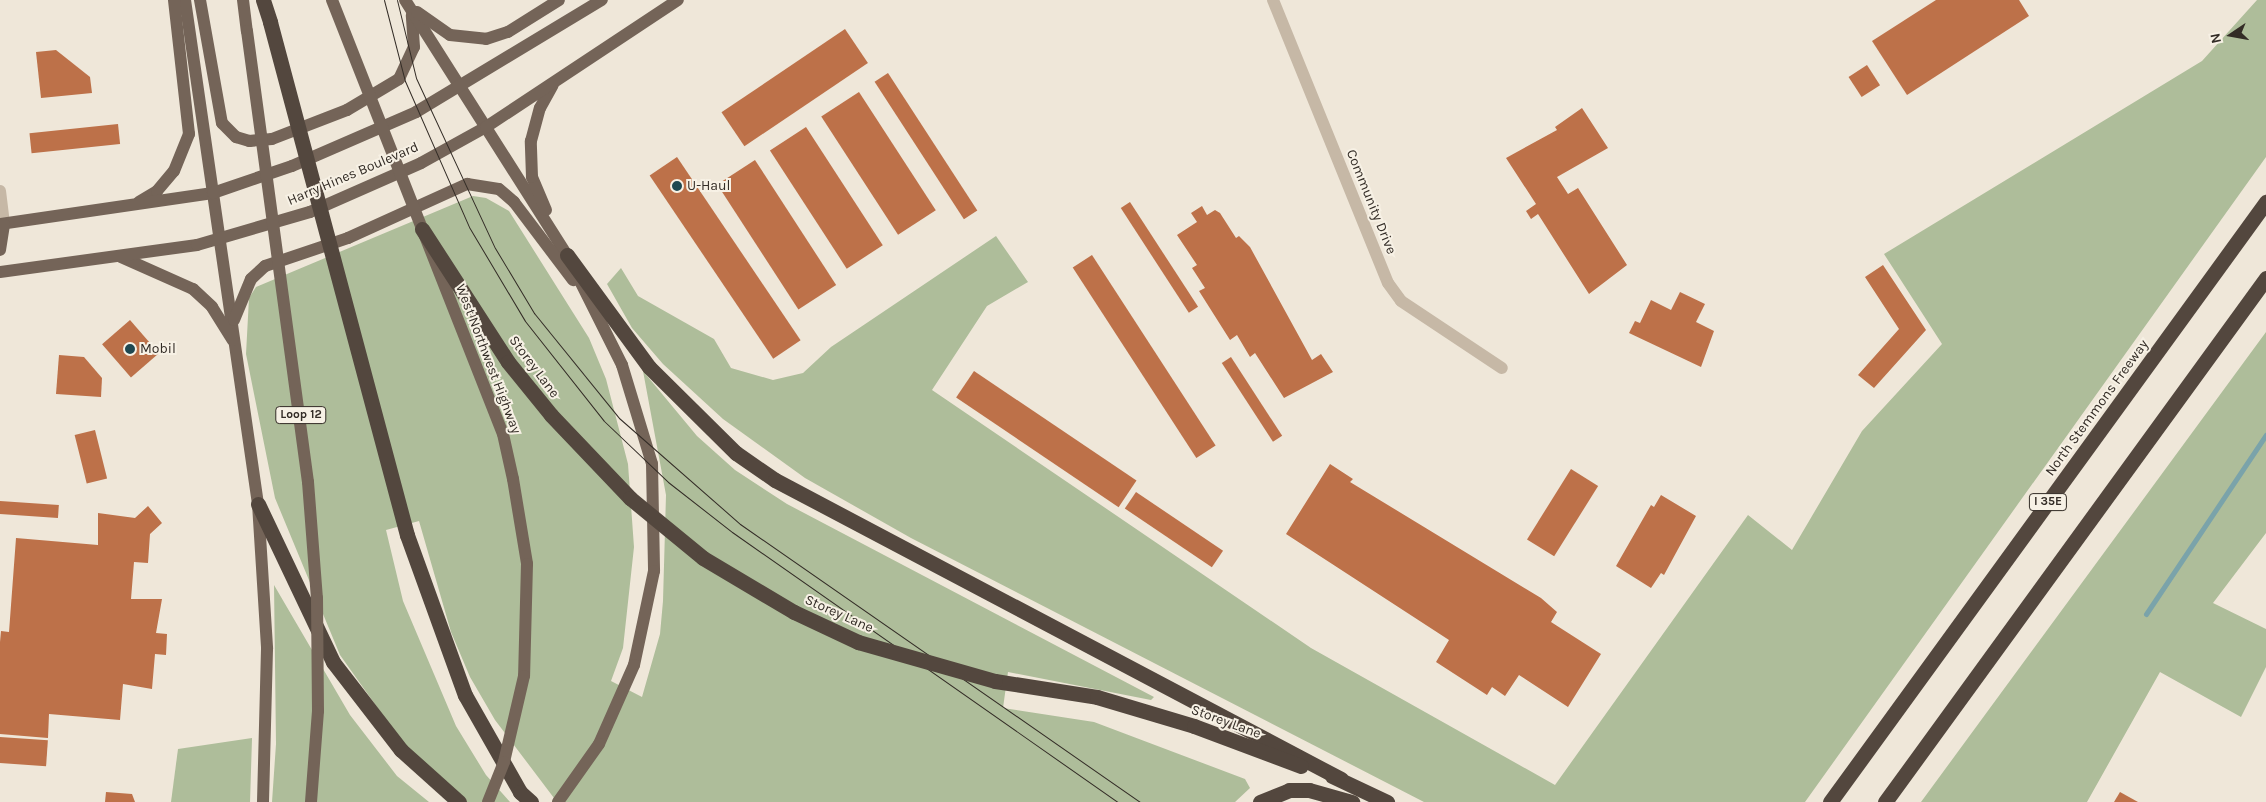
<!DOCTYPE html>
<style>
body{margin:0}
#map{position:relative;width:2266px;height:802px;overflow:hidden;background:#efe7d9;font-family:Karla,sans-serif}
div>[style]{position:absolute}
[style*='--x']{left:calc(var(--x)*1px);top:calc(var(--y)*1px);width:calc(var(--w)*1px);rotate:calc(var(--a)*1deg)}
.green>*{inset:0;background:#aebd9a}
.stream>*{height:5px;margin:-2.5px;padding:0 2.5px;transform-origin:2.5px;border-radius:2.5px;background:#7aa3aa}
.building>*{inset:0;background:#bd7149;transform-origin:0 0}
.minor>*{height:12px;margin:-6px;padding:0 6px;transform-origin:6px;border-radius:6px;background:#c6b8a6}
.major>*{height:12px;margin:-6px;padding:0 6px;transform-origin:6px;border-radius:6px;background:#746458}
.highway>*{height:15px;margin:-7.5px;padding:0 7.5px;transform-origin:7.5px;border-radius:7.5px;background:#53473e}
.tram>*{height:1px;margin:-0.5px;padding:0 0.5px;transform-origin:0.5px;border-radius:0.5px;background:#332c26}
.major-bridge>*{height:12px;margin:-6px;padding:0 6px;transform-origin:6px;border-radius:6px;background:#746458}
.highway-bridge>*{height:15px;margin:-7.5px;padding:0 7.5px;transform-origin:7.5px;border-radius:7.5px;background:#53473e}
.dots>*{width:14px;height:14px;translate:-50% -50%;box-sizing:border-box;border:2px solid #f7f1e5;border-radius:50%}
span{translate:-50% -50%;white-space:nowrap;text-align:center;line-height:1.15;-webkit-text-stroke:4px #f7f1e5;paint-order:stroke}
.shield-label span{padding:1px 4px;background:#f7f1e5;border:1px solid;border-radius:4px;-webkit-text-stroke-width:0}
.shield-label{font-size:12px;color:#332c26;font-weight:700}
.street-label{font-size:14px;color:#332c26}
.poi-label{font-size:14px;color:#332c26}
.left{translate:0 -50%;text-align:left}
.north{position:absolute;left:2206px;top:10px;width:50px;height:50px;-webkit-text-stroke:4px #f7f1e5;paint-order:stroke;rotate:258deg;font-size:14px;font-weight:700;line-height:20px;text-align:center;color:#332c26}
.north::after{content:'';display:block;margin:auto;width:18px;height:22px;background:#332c26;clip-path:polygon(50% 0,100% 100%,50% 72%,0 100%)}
</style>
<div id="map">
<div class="green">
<i style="clip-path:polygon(2257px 0,2266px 0,2266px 157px,1805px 802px,1424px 802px,911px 538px,805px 478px,723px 419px,663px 364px,632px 328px,607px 284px,621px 268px,638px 296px,714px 339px,731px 368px,773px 380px,803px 373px,831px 347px,996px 236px,1028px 282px,987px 306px,932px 390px,1311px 648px,1555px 785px,1748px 515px,1792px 550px,1862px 431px,1942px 344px,1884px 254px,2202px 61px)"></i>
<i style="clip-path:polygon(473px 196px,486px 198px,509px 211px,589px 338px,606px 379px,628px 464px,634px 547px,623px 648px,611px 681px,642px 697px,660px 634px,663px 601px,666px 495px,643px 371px,697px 436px,735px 470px,787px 504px,1154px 697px,1151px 700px,1008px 672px,1003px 708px,1094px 722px,1245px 779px,1250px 788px,1235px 802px,557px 802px,495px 720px,470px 677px,451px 632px,419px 521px,386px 530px,403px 601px,456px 726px,486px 775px,510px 802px,463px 802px,404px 745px,340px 655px,275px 498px,246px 354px,249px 298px,256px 287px)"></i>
<i style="clip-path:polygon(2266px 332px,2266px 533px,2213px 603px,2266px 629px,2266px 667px,2241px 717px,2160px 672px,2087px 802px,1921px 802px)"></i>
<i style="clip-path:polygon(274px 585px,350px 715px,397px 776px,429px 802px,272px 802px,276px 744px)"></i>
<i style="clip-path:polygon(252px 738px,250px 802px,171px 802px,178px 749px)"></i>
</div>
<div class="stream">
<i style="--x:2146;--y:614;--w:216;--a:-56.2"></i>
</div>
<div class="building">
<i style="clip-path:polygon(1936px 0,2019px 0,2029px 16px,1907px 95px,1872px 41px)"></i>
<i style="left:845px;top:29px;width:41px;height:149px;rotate:56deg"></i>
<i style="clip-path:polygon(56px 50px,90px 77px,92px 93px,41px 98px,36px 52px)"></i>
<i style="left:1867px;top:65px;width:24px;height:22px;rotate:57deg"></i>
<i style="left:888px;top:73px;width:164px;height:16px;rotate:57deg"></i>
<i style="left:859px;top:92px;width:141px;height:45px;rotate:57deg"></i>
<i style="clip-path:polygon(1582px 108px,1608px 148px,1557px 177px,1568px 194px,1578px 188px,1627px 265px,1589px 294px,1538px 214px,1531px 219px,1526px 211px,1536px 204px,1506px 158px,1557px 130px,1555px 127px)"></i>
<i style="left:118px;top:124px;width:20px;height:89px;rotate:84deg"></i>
<i style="left:806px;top:127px;width:141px;height:43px;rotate:57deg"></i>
<i style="left:677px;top:157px;width:221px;height:33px;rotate:56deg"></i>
<i style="left:755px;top:160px;width:149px;height:45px;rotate:57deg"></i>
<i style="left:1130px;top:202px;width:125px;height:11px;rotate:57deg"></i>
<i style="clip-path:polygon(1202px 206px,1207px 215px,1215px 210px,1220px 213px,1236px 238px,1239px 236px,1250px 247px,1312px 360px,1321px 354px,1333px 372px,1284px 398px,1255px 353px,1250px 357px,1237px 335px,1230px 340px,1199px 291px,1205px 288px,1192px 268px,1197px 265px,1177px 235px,1197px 222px,1191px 213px)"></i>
<i style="left:1092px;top:255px;width:227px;height:23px;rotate:57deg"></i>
<i style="clip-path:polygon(1883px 265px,1926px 330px,1874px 388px,1858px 375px,1899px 329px,1865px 277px)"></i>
<i style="clip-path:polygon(1680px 292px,1705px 304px,1696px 322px,1714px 331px,1701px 367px,1629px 333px,1635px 321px,1640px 323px,1651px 300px,1671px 310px)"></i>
<i style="left:130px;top:320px;width:44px;height:37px;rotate:49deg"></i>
<i style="clip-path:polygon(59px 355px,84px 357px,102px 378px,101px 397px,56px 394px)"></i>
<i style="left:1231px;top:357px;width:94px;height:11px;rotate:57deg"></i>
<i style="left:974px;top:371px;width:196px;height:32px;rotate:34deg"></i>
<i style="left:95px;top:430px;width:50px;height:21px;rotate:76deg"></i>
<i style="clip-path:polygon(1330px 464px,1353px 479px,1350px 482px,1541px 598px,1557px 612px,1551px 622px,1601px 654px,1568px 707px,1519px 675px,1505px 696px,1492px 687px,1487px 695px,1436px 662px,1449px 640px,1286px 534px)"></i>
<i style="left:1571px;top:469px;width:32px;height:83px;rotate:32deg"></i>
<i style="left:1136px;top:492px;width:105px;height:20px;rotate:34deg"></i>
<i style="clip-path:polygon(1661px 495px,1696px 516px,1664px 575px,1661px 573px,1651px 588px,1616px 566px,1651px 505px,1654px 507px)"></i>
<i style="left:0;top:501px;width:59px;height:13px;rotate:4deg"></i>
<i style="clip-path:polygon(148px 506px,162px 523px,150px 534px,148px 563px,134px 562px,131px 599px,162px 599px,156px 633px,167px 634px,166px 655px,155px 654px,152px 689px,123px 684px,120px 720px,49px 714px,48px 738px,0 734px,0 642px,1px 631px,9px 632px,16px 538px,98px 545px,98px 513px,135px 518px)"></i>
<i style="left:0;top:737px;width:48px;height:26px;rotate:4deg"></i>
<i style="clip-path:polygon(106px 792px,132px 794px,135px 802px,105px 802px)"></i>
<i style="clip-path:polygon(2120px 792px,2138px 802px,2114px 802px)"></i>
</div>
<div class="minor">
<i style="--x:1273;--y:0;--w:305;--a:67.9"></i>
<i style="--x:1388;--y:283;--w:22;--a:54"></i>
<i style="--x:1401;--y:301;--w:121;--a:33.6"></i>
<i style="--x:0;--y:191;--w:33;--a:83"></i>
</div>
<div class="major">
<i style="--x:185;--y:0;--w:509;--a:81.76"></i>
<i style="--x:258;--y:504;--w:145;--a:86.4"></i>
<i style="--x:267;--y:649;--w:153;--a:91.5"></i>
<i style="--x:200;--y:0;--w:125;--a:79.9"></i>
<i style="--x:222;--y:123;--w:20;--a:45"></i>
<i style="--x:236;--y:137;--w:14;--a:17"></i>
<i style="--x:249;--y:141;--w:23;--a:-5"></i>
<i style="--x:272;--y:139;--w:80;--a:-21.1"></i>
<i style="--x:347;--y:110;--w:61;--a:-30.8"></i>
<i style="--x:399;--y:79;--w:35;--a:-65"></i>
<i style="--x:414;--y:47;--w:32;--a:-94"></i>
<i style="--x:243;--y:0;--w:31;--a:83"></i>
<i style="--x:405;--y:0;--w:302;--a:57.6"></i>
<i style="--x:567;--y:255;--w:123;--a:63.4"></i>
<i style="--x:622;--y:365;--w:103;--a:73.1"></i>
<i style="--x:652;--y:464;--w:107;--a:88.9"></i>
<i style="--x:654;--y:571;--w:96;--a:102"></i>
<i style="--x:634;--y:665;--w:86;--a:113.9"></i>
<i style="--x:599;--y:744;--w:71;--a:125.3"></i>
<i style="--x:417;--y:12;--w:40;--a:34.9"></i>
<i style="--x:450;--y:35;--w:36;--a:6"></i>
<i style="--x:486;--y:39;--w:23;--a:-18"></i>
<i style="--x:508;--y:32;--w:60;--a:-32.1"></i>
<i style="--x:139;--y:202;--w:21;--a:-31"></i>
<i style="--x:157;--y:191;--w:26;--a:-50"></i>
<i style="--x:174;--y:171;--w:40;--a:-68"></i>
<i style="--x:189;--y:134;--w:135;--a:-96.4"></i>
<i style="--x:546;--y:210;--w:36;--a:-113"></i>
<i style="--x:532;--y:177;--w:36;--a:-92"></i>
<i style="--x:531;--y:141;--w:34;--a:-75"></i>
<i style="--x:540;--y:108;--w:26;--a:-61"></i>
<i style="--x:0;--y:224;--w:215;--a:-8.3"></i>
<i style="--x:213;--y:193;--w:83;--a:-18.9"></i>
<i style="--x:292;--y:166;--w:135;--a:-23.5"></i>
<i style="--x:416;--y:112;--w:217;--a:-31.1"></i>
<i style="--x:0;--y:250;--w:26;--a:-81"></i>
<i style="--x:121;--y:257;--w:79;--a:24"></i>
<i style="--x:193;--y:289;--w:26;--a:43"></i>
<i style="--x:212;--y:307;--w:39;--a:58"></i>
<i style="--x:0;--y:272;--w:199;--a:-7.8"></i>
<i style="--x:197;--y:245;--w:118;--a:-16.3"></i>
<i style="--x:310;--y:212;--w:121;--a:-23.8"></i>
<i style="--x:421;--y:163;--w:74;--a:-29"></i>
<i style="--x:486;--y:127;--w:230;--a:-33.5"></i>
<i style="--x:234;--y:320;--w:44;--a:-67.5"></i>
<i style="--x:251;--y:279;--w:19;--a:-43"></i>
<i style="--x:265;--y:266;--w:88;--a:-18.6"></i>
<i style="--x:348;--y:238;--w:131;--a:-24.4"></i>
<i style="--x:467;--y:184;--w:32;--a:9"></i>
<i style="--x:499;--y:189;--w:20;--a:41"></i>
<i style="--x:514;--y:202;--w:98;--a:52.9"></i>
</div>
<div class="highway">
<i style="--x:263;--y:0;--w:23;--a:72"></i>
<i style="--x:567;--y:255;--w:139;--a:53.8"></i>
<i style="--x:649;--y:367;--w:122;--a:44.7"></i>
<i style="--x:736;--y:453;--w:47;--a:34.7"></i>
<i style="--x:775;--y:480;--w:640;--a:27.85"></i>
<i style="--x:258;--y:504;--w:175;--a:64.6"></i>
<i style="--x:333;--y:662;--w:111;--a:52.3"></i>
<i style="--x:401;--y:750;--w:78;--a:41.9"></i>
<i style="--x:407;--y:535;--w:170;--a:70.1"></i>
<i style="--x:465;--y:695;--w:112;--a:60.4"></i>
<i style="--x:520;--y:792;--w:15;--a:42"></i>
<i style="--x:995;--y:681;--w:103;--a:8.9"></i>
<i style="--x:1097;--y:697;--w:101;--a:16.6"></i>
<i style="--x:1194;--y:726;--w:114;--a:20.5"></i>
<i style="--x:1332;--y:776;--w:61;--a:25.3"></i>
<i style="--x:1260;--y:802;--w:31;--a:-22"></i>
<i style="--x:1289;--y:790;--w:20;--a:0"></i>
<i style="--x:1309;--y:790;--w:45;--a:15.6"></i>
<i style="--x:1830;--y:802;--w:742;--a:-54"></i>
<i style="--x:1885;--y:802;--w:648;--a:-53.98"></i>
</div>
<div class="tram">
<i style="--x:384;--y:0;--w:84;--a:75.5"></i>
<i style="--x:405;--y:81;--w:159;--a:66.3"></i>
<i style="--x:469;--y:227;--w:109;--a:59.2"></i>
<i style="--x:525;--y:321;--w:127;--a:51.7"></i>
<i style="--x:604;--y:421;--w:88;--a:43.6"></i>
<i style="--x:668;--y:482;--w:81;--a:38"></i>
<i style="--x:732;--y:532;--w:471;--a:35"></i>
<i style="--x:397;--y:0;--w:80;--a:76.3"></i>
<i style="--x:416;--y:78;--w:187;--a:65.1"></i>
<i style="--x:495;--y:248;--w:76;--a:59"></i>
<i style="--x:534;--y:313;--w:135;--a:51"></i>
<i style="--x:619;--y:418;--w:161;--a:41.2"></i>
<i style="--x:740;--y:524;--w:487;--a:34.8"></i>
</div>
<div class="major-bridge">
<i style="--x:332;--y:0;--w:466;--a:68.5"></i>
<i style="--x:503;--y:434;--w:46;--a:77.5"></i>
<i style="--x:513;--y:479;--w:86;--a:80.6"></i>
<i style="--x:527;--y:564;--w:112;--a:91.5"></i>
<i style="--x:524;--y:676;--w:88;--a:103.1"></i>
<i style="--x:504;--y:762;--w:43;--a:111.8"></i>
<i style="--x:247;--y:31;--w:455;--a:82.3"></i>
<i style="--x:308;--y:482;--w:116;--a:85.6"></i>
<i style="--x:317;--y:598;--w:113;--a:89.5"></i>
<i style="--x:318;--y:711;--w:91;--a:94.4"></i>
</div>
<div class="highway-bridge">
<i style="--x:270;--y:22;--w:531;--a:75.05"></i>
<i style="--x:422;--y:229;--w:158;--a:57.1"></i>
<i style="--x:508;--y:362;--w:68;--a:50.9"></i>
<i style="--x:551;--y:415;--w:115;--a:46.4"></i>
<i style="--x:630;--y:498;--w:94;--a:39.4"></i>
<i style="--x:703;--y:558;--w:106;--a:30.7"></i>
<i style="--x:794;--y:612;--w:71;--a:25.1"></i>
<i style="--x:858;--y:642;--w:142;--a:15.9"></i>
</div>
<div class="dots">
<i style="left:677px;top:186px;background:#1f4851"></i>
<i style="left:130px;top:349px;background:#1f4851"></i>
</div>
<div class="shield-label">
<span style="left:301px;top:415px">Loop 12</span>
<span style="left:2048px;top:502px">I 35E</span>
</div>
<div class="street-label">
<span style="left:353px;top:174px;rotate:-23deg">Harry Hines Boulevard</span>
<span style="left:1371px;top:202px;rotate:68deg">Community Drive</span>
<span style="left:488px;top:359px;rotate:69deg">West Northwest Highway</span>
<span style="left:534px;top:367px;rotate:53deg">Storey Lane</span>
<span style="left:2097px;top:408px;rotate:-54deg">North Stemmons Freeway</span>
<span style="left:839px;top:614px;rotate:24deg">Storey Lane</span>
<span style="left:1226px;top:722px;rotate:20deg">Storey Lane</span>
</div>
<div class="poi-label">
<span class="left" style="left:687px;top:186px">U-Haul</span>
<span class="left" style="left:140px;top:349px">Mobil</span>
</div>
<div class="north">N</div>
</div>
